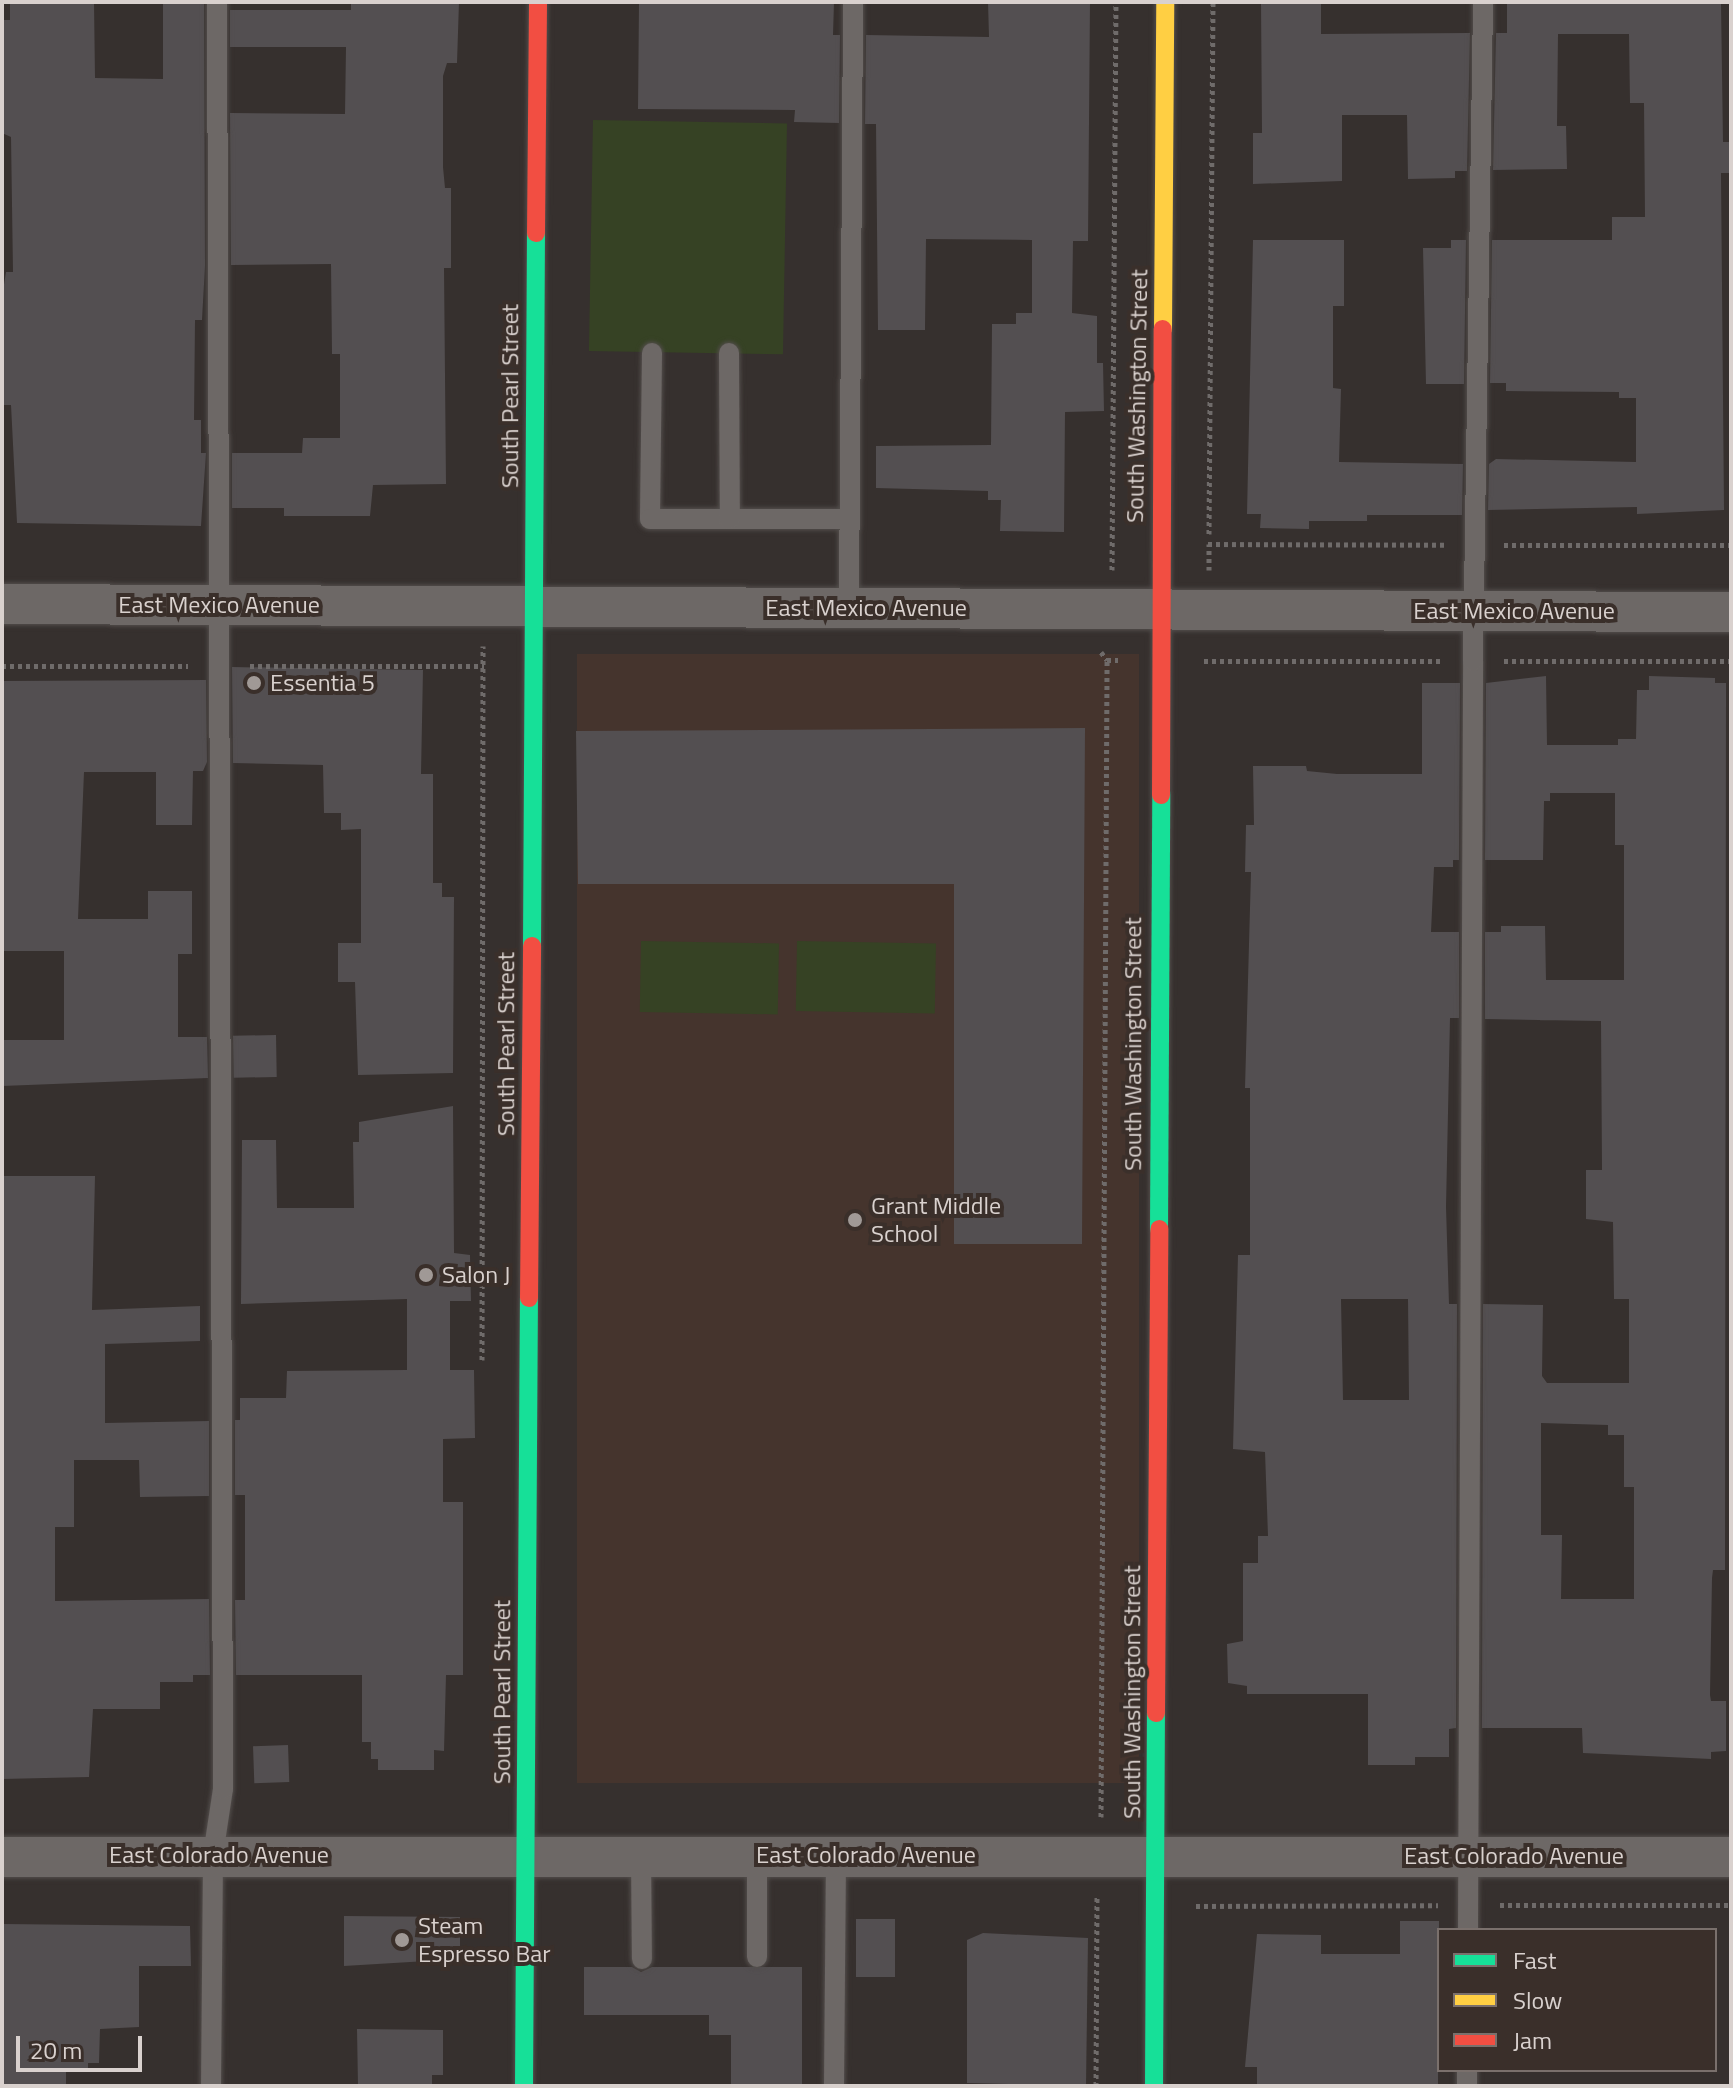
<!DOCTYPE html>
<style>
body{margin:0}
#map{position:relative;width:1733px;height:2088px;overflow:hidden;background:#36302e;font-family:"Titillium Web",sans-serif}
div>[style]{position:absolute}
[style*='--x']{left:calc(var(--x)*1px);top:calc(var(--y)*1px);width:calc(var(--w)*1px);rotate:calc(var(--a)*1deg)}
.built>*{inset:0;background:#45342d;transform-origin:0 0}
.green>*{inset:0;background:#364224;transform-origin:0 0}
.building>*{inset:0;background:#534f51;transform-origin:0 0}
.path>*{height:5px;margin-top:-2.5px;transform-origin:0;background:repeating-linear-gradient(90deg,#6f6b6a 0 4px,transparent 0 8px)}
.roads{filter:drop-shadow(0 0 2px #524d4b) drop-shadow(0 0 2px #524d4b)}
.lane>*{height:20px;margin:-10px;padding:0 10px;transform-origin:10px;border-radius:10px;background:#6d6866}
.street>*{height:40px;margin:-20px;padding:0 20px;transform-origin:20px;border-radius:20px;background:#6d6866}
.fast>*{height:18px;margin:-9px;padding:0 9px;transform-origin:9px;border-radius:9px;background:#16e098}
.slow>*{height:18px;margin:-9px;padding:0 9px;transform-origin:9px;border-radius:9px;background:#ffcf43}
.jam>*{height:18px;margin:-9px;padding:0 9px;transform-origin:9px;border-radius:9px;background:#f24e42}
.dots>*{width:22px;height:22px;translate:-50% -50%;box-sizing:border-box;border:4px solid #3a2f2a;border-radius:50%}
span{translate:-50% -50%;white-space:nowrap;text-align:center;line-height:1.15;-webkit-text-stroke:8px #3a2f2a;paint-order:stroke}
.street-label{font-size:24px;color:#d9d1ce}
.poi-label{font-size:24px;color:#d9d1ce}
.left{translate:0 -50%;text-align:left}
.frame{position:absolute;inset:0;border:4px solid #d9d1ce;pointer-events:none}
.legend{position:absolute;left:1437px;top:1928px;width:280px;height:144px;box-sizing:border-box;background:#3a2f2a;border:2px solid #7a706c;margin:0;padding:10px 14px;list-style:none;font-size:24px;color:#d9d1ce}
.legend li{display:flex;align-items:center;gap:16px;height:40px}
.legend b{width:40px;border:2px solid #7a706c}
.scale{position:absolute;left:16px;top:2036px;width:126px;height:36px;box-sizing:border-box;border:4px solid #d9d1ce;border-top:0;padding-left:10px;font-size:24px;line-height:28px;white-space:nowrap;color:#d9d1ce;-webkit-text-stroke:6px #3a2f2a;paint-order:stroke}
</style>
<div id="map">
<div class="built">
<i style="left:577px;top:654px;width:562px;height:1129px"></i>
</div>
<div class="green">
<i style="left:593px;top:120px;width:194px;height:231px;rotate:1deg"></i>
<i style="left:641px;top:941px;width:138px;height:71px;rotate:1deg"></i>
<i style="left:797px;top:941px;width:139px;height:70px;rotate:1deg"></i>
</div>
<div class="building">
<i style="clip-path:polygon(10px 2px,94px 2px,95px 78px,163px 79px,163px 2px,204px 2px,205px 266px,202px 320px,195px 320px,194px 420px,201px 420px,201px 453px,206px 453px,201px 526px,17px 523px,11px 405px,2px 405px,2px 297px,6px 272px,13px 272px,11px 137px,2px 133px,2px 20px,10px 20px)"></i>
<i style="clip-path:polygon(351px 2px,459px 2px,457px 63px,447px 63px,443px 76px,443px 167px,445px 188px,451px 188px,451px 268px,444px 268px,446px 484px,373px 485px,370px 516px,284px 516px,284px 508px,232px 508px,232px 453px,302px 453px,303px 438px,340px 438px,340px 354px,332px 354px,331px 264px,231px 265px,230px 113px,345px 114px,346px 47px,230px 47px,230px 10px,351px 10px)"></i>
<i style="clip-path:polygon(639px 2px,834px 2px,833px 35px,840px 35px,839px 123px,794px 122px,795px 110px,638px 109px)"></i>
<i style="clip-path:polygon(988px 2px,1090px 2px,1088px 241px,1073px 241px,1072px 313px,1097px 316px,1097px 363px,1103px 363px,1104px 411px,1065px 412px,1064px 532px,1000px 531px,1001px 500px,988px 500px,988px 491px,876px 488px,876px 446px,991px 445px,992px 324px,1016px 324px,1016px 313px,1032px 313px,1032px 240px,926px 239px,925px 330px,878px 330px,876px 124px,865px 124px,866px 35px,989px 37px)"></i>
<i style="clip-path:polygon(1261px 2px,1321px 2px,1321px 34px,1470px 33px,1467px 171px,1455px 171px,1455px 178px,1408px 179px,1407px 115px,1342px 115px,1342px 181px,1253px 184px,1253px 133px,1262px 133px)"></i>
<i style="clip-path:polygon(1507px 2px,1721px 2px,1723px 142px,1731px 142px,1731px 173px,1721px 173px,1724px 510px,1637px 514px,1637px 507px,1488px 510px,1489px 464px,1496px 459px,1636px 462px,1636px 398px,1619px 398px,1619px 392px,1506px 391px,1506px 383px,1490px 383px,1492px 240px,1612px 240px,1612px 217px,1645px 217px,1644px 103px,1630px 103px,1629px 34px,1558px 34px,1557px 126px,1566px 126px,1567px 169px,1493px 170px,1496px 33px,1507px 33px)"></i>
<i style="clip-path:polygon(1253px 240px,1344px 240px,1344px 306px,1333px 306px,1333px 388px,1341px 389px,1339px 462px,1463px 464px,1462px 515px,1367px 515px,1367px 521px,1309px 521px,1309px 529px,1260px 528px,1261px 514px,1247px 514px)"></i>
<i style="clip-path:polygon(1451px 240px,1466px 240px,1464px 384px,1426px 384px,1423px 248px,1451px 248px)"></i>
<i style="clip-path:polygon(232px 667px,423px 670px,421px 774px,433px 774px,433px 883px,442px 883px,442px 897px,454px 897px,453px 1073px,358px 1075px,355px 982px,338px 982px,338px 943px,361px 943px,361px 829px,341px 830px,341px 813px,324px 813px,323px 765px,233px 763px)"></i>
<i style="clip-path:polygon(evenodd,1546px 676px,1547px 745px,1618px 745px,1618px 739px,1636px 739px,1637px 690px,1649px 690px,1649px 676px,1715px 678px,1715px 683px,1726px 683px,1725px 1570px,1713px 1570px,1712px 1578px,1710px 1695px,1711px 1701px,1726px 1701px,1726px 1751px,1711px 1752px,1711px 1759px,1583px 1753px,1582px 1728px,1482px 1728px,1483px 1304px,1543px 1305px,1542px 1376px,1547px 1383px,1629px 1383px,1629px 1299px,1614px 1299px,1613px 1222px,1586px 1219px,1586px 1170px,1602px 1170px,1601px 1021px,1485px 1019px,1485px 932px,1501px 932px,1501px 926px,1545px 926px,1546px 980px,1624px 980px,1624px 845px,1615px 845px,1615px 793px,1550px 793px,1550px 801px,1544px 801px,1543px 860px,1485px 860px,1486px 683px,1546px 676px,1541px 1423px,1608px 1425px,1608px 1435px,1624px 1435px,1624px 1487px,1634px 1487px,1634px 1599px,1561px 1599px,1562px 1535px,1541px 1535px,1541px 1423px)"></i>
<i style="clip-path:polygon(206px 680px,207px 762px,203px 771px,193px 771px,192px 825px,156px 825px,156px 772px,84px 772px,78px 919px,148px 919px,148px 891px,192px 891px,192px 954px,178px 954px,178px 1037px,207px 1037px,208px 1078px,2px 1086px,2px 1040px,64px 1040px,64px 951px,2px 951px,2px 681px)"></i>
<i style="clip-path:polygon(evenodd,1422px 683px,1460px 683px,1459px 860px,1453px 860px,1453px 867px,1434px 867px,1431px 932px,1459px 932px,1459px 1018px,1450px 1018px,1446px 1207px,1449px 1304px,1457px 1304px,1456px 1728px,1449px 1729px,1449px 1757px,1415px 1757px,1415px 1765px,1368px 1765px,1368px 1694px,1247px 1694px,1247px 1686px,1228px 1683px,1227px 1644px,1243px 1641px,1243px 1563px,1258px 1563px,1258px 1536px,1268px 1536px,1265px 1452px,1233px 1449px,1238px 1255px,1250px 1255px,1250px 1088px,1245px 1088px,1251px 872px,1245px 872px,1246px 825px,1254px 825px,1253px 766px,1306px 766px,1307px 771px,1337px 774px,1422px 774px,1422px 683px,1341px 1299px,1408px 1299px,1409px 1400px,1343px 1400px,1341px 1299px)"></i>
<i style="clip-path:polygon(1085px 728px,1082px 1244px,954px 1244px,954px 884px,578px 884px,576px 731px)"></i>
<i style="left:276px;top:1035px;width:42px;height:43px;rotate:89deg"></i>
<i style="clip-path:polygon(453px 1106px,454px 1253px,470px 1255px,471px 1301px,450px 1301px,450px 1370px,474px 1370px,475px 1438px,443px 1439px,443px 1502px,463px 1502px,463px 1675px,446px 1675px,444px 1751px,434px 1750px,434px 1770px,378px 1770px,378px 1759px,371px 1759px,371px 1742px,362px 1742px,362px 1675px,236px 1675px,235px 1600px,245px 1600px,245px 1495px,235px 1495px,235px 1420px,240px 1420px,240px 1398px,286px 1398px,287px 1371px,407px 1370px,407px 1299px,241px 1304px,242px 1140px,276px 1140px,277px 1208px,354px 1208px,353px 1142px,359px 1142px,359px 1122px)"></i>
<i style="clip-path:polygon(2px 1176px,95px 1176px,92px 1310px,200px 1306px,200px 1341px,105px 1344px,105px 1423px,209px 1421px,209px 1496px,140px 1497px,139px 1460px,74px 1460px,74px 1527px,55px 1527px,55px 1601px,209px 1599px,210px 1675px,193px 1675px,193px 1682px,160px 1682px,160px 1709px,93px 1709px,89px 1777px,2px 1779px)"></i>
<i style="left:288px;top:1745px;width:37px;height:35px;rotate:88deg"></i>
<i style="clip-path:polygon(344px 1916px,460px 1917px,460px 1959px,344px 1966px)"></i>
<i style="left:856px;top:1919px;width:39px;height:58px"></i>
<i style="clip-path:polygon(1400px 1921px,1439px 1921px,1438px 2086px,1257px 2086px,1257px 2067px,1245px 2067px,1257px 1934px,1321px 1935px,1321px 1954px,1400px 1954px)"></i>
<i style="clip-path:polygon(2px 1924px,190px 1926px,191px 1966px,139px 1966px,139px 2027px,100px 2029px,99px 2063px,88px 2063px,88px 2070px,66px 2070px,66px 2086px,2px 2086px)"></i>
<i style="clip-path:polygon(983px 1933px,1088px 1938px,1086px 2086px,967px 2083px,967px 1940px)"></i>
<i style="clip-path:polygon(584px 1967px,632px 1967px,641px 1972px,652px 1967px,802px 1967px,802px 2086px,731px 2086px,731px 2035px,709px 2035px,709px 2015px,584px 2015px)"></i>
<i style="clip-path:polygon(357px 2029px,443px 2030px,443px 2075px,432px 2075px,432px 2086px,358px 2086px)"></i>
</div>
<div class="path">
<i style="--x:1209;--y:534;--w:532;--a:-89.57"></i>
<i style="--x:1208;--y:544;--w:238;--a:0.2"></i>
<i style="--x:1504;--y:545;--w:227;--a:0"></i>
<i style="--x:1112;--y:570;--w:568;--a:-89.6"></i>
<i style="--x:1209;--y:570;--w:26;--a:-90"></i>
<i style="--x:1101;--y:652;--w:10;--a:53"></i>
<i style="--x:1107;--y:660;--w:11;--a:0"></i>
<i style="--x:1204;--y:661;--w:238;--a:0"></i>
<i style="--x:1504;--y:661;--w:227;--a:0"></i>
<i style="--x:2;--y:666;--w:186;--a:0"></i>
<i style="--x:250;--y:666;--w:234;--a:0"></i>
<i style="--x:482;--y:1360;--w:714;--a:-89.92"></i>
<i style="--x:1101;--y:1817;--w:1158;--a:-89.7"></i>
<i style="--x:1500;--y:1905;--w:231;--a:0"></i>
<i style="--x:1196;--y:1906;--w:242;--a:-0.2"></i>
<i style="--x:1096;--y:2086;--w:190;--a:-89.7"></i>
</div>
<div class="roads">
<div class="lane">
<i style="--x:652;--y:353;--w:166;--a:90.7"></i>
<i style="--x:650;--y:519;--w:200;--a:0"></i>
<i style="--x:729;--y:353;--w:166;--a:89.7"></i>
<i style="--x:849;--y:608;--w:606;--a:-89.62"></i>
<i style="--x:641;--y:1854;--w:105;--a:89.5"></i>
<i style="--x:757;--y:1855;--w:102;--a:90"></i>
<i style="--x:1468;--y:1930;--w:1269;--a:-89.77"></i>
<i style="--x:1473;--y:661;--w:659;--a:-89.13"></i>
<i style="--x:211;--y:2086;--w:231;--a:-89.5"></i>
<i style="--x:213;--y:1855;--w:67;--a:-81.4"></i>
<i style="--x:223;--y:1789;--w:1787;--a:-90.19"></i>
<i style="--x:834;--y:2086;--w:231;--a:-89.5"></i>
<i style="--x:1467;--y:2086;--w:16;--a:-90"></i>
</div>
<div class="street">
<i style="--x:2;--y:604;--w:1729;--a:0.27"></i>
<i style="--x:2;--y:1857;--w:1729;--a:0"></i>
</div>
<div class="fast">
<i style="--x:532;--y:946;--w:713;--a:-89.68"></i>
<i style="--x:1159;--y:1229;--w:434;--a:-89.7"></i>
<i style="--x:524;--y:2086;--w:788;--a:-89.64"></i>
<i style="--x:1154;--y:2086;--w:373;--a:-89.7"></i>
</div>
<div class="slow">
<i style="--x:1163;--y:329;--w:327;--a:-89.6"></i>
</div>
<div class="jam">
<i style="--x:536;--y:233;--w:231;--a:-89.5"></i>
<i style="--x:1161;--y:795;--w:466;--a:-89.8"></i>
<i style="--x:529;--y:1298;--w:352;--a:-89.5"></i>
<i style="--x:1156;--y:1713;--w:484;--a:-89.6"></i>
</div>
</div>
<div class="dots">
<i style="left:254px;top:683px;background:#a09996"></i>
<i style="left:855px;top:1220px;background:#a09996"></i>
<i style="left:426px;top:1275px;background:#a09996"></i>
<i style="left:402px;top:1940px;background:#a09996"></i>
</div>
<div class="street-label">
<span style="left:510px;top:396px;rotate:-90deg">South Pearl Street</span>
<span style="left:1137px;top:396px;rotate:-89deg">South Washington Street</span>
<span style="left:219px;top:605px">East Mexico Avenue</span>
<span style="left:866px;top:608px">East Mexico Avenue</span>
<span style="left:1514px;top:611px">East Mexico Avenue</span>
<span style="left:506px;top:1044px;rotate:-90deg">South Pearl Street</span>
<span style="left:1133px;top:1044px;rotate:-90deg">South Washington Street</span>
<span style="left:502px;top:1692px;rotate:-90deg">South Pearl Street</span>
<span style="left:1132px;top:1692px;rotate:-90deg">South Washington Street</span>
<span style="left:219px;top:1855px">East Colorado Avenue</span>
<span style="left:866px;top:1855px">East Colorado Avenue</span>
<span style="left:1514px;top:1856px">East Colorado Avenue</span>
</div>
<div class="poi-label">
<span class="left" style="left:270px;top:683px">Essentia 5</span>
<span class="left" style="left:871px;top:1220px">Grant Middle<br>School</span>
<span class="left" style="left:442px;top:1275px">Salon J</span>
<span class="left" style="left:418px;top:1940px">Steam<br>Espresso Bar</span>
</div>
<div class="frame"></div>
<ul class="legend">
<li><b style="height:10px;background:#16e098"></b>Fast</li>
<li><b style="height:10px;background:#ffcf43"></b>Slow</li>
<li><b style="height:10px;background:#f24e42"></b>Jam</li>
</ul>
<div class="scale">20 m</div>
</div>
